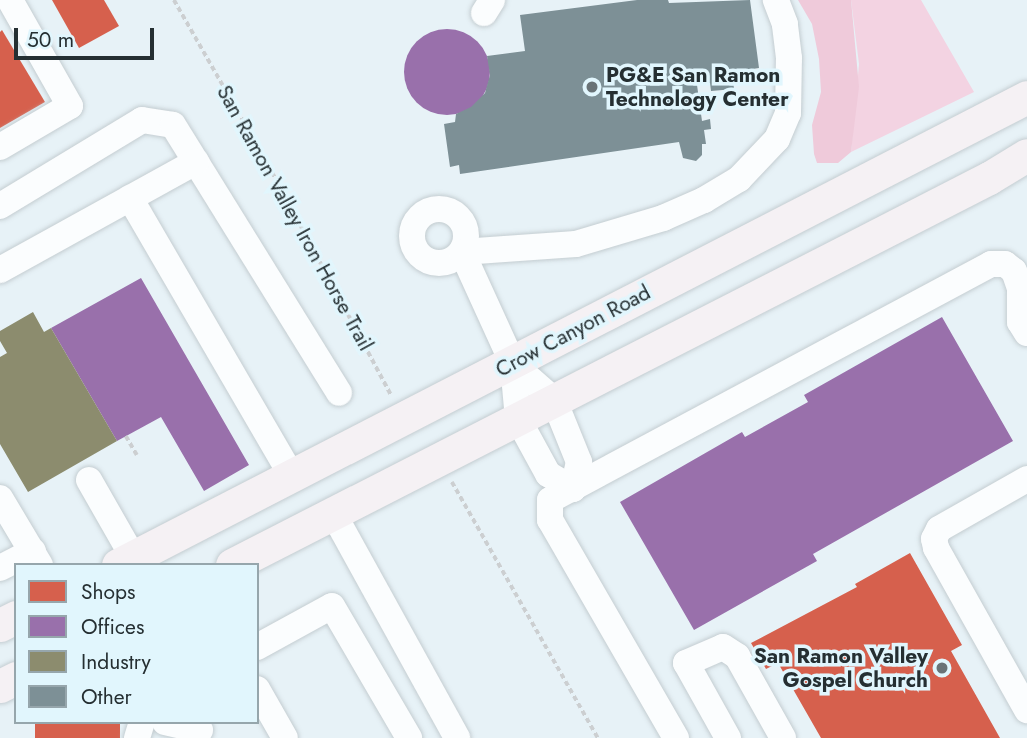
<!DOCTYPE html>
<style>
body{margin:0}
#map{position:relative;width:1027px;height:738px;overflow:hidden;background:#e7f2f7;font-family:Jost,sans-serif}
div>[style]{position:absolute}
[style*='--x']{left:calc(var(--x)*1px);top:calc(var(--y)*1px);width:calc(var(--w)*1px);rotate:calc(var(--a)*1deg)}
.green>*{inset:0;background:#f3d3e2}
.forest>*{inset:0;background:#efcada}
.shops>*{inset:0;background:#d6604d;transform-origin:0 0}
.offices>*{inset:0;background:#9970ab}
.round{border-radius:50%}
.industry>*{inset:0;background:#8c8c6e}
.building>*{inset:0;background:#7d9096}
.path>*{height:3.5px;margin-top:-1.75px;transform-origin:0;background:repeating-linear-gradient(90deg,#cccfd1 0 5px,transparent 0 8.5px)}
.roads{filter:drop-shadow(0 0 2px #c4cdd1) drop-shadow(0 0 2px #c4cdd1)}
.minor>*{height:26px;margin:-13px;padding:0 13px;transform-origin:13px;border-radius:13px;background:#fbfdfe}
.minor>.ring{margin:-13px;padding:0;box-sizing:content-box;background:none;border:26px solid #fbfdfe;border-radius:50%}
.major>*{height:33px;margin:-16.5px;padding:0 16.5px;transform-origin:16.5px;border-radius:16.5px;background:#f5f1f4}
.dots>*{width:19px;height:19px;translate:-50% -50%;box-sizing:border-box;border:4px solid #e1f6fd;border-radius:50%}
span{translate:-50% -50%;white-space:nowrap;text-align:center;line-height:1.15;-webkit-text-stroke:7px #e1f6fd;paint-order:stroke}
.poi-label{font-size:21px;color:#252f32;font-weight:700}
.left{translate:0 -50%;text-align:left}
.right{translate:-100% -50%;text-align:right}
.street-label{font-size:21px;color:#252f32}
.legend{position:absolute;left:14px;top:563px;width:245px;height:161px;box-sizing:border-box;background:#e1f6fd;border:2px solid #96a6ac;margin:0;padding:9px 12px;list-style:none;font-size:21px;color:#252f32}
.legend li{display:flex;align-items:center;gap:14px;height:35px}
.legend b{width:35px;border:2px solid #96a6ac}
.scale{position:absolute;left:14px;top:28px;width:140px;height:32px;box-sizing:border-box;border:4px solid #252f32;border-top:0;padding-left:9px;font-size:21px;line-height:24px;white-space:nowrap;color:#252f32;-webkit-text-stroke:5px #e1f6fd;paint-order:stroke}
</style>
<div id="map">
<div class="green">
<i style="clip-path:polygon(851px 0,921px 0,974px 92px,851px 152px,859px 64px)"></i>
</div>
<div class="forest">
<i style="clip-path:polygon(798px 0,851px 0,859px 87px,851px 152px,838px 163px,817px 163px,814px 154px,812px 125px,821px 92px,819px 59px,812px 24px)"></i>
</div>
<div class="shops">
<i style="clip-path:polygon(52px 0,104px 0,119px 26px,79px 48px)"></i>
<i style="clip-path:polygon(2px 30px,45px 102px,0 128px,0 32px)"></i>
<i style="clip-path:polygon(910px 553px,962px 645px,951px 651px,1000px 738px,821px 738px,778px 663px,766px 669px,751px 643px,857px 587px,855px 584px)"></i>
<i style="left:35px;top:722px;width:85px;height:17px"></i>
</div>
<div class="offices">
<i class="round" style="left:404px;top:29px;width:86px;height:86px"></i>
<i style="clip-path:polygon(141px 278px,249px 465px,204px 491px,161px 417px,117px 441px,51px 328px)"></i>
<i style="clip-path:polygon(942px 317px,1013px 441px,813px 554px,817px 561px,694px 630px,620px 502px,742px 432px,745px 437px,808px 402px,804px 395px)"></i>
</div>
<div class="industry">
<i style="clip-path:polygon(33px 312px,44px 332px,51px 328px,117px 441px,28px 492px,0 444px,0 357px,7px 353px,0 341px,0 331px)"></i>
</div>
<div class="building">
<i style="clip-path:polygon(637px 0,668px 0,669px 3px,750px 0,759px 68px,732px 72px,734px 89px,711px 91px,710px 83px,697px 85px,702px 121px,710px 119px,711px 129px,704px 130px,706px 144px,702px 144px,702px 155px,696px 161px,683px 158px,679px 142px,460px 174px,459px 165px,450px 167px,444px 124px,455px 122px,456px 114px,471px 107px,485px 93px,490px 75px,487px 56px,525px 51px,520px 15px)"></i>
</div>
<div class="path">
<i style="--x:174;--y:0;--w:181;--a:60.2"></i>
<i style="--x:264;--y:157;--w:270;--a:61.9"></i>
<i style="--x:126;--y:436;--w:22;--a:60"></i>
<i style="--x:452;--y:482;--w:295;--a:60.3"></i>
</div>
<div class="roads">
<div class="minor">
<i style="--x:484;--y:13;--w:15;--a:-58"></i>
<i style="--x:0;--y:147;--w:81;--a:-30.4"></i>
<i style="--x:70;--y:106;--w:122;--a:-119.5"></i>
<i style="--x:130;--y:198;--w:322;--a:59.8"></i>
<i style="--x:0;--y:206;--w:166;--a:-31.2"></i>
<i style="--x:142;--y:120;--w:31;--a:9"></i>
<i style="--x:173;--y:125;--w:315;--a:58.2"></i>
<i class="ring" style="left:412px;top:209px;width:28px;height:28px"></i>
<i style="--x:0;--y:270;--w:224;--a:-28.9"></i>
<i style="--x:513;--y:364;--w:55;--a:41.3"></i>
<i style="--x:554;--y:400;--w:67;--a:68"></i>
<i style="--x:579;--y:462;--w:28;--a:103"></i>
<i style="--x:573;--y:489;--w:29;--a:-149"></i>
<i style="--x:548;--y:474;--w:63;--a:-118.6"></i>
<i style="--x:518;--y:419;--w:55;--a:-95.2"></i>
<i style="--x:513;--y:364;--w:123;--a:-114.5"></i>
<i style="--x:462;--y:252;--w:114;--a:-4"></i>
<i style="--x:576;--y:244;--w:91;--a:-16.6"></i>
<i style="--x:663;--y:218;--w:45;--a:-23.7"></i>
<i style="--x:704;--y:200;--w:41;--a:-31"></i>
<i style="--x:739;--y:179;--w:55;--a:-46.5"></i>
<i style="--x:777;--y:139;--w:28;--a:-67"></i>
<i style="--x:788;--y:113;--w:55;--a:-89"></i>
<i style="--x:789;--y:58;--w:34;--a:-97"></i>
<i style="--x:785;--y:24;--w:26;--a:-111"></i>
<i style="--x:1027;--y:479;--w:101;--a:150.4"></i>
<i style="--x:939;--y:529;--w:11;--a:117"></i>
<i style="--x:934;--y:539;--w:9;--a:77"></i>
<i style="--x:936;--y:548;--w:186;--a:60.7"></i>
<i style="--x:89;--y:480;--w:89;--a:60.3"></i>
<i style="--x:0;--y:498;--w:78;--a:59.2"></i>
<i style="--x:333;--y:513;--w:257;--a:61.1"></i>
<i style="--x:0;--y:568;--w:37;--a:-27"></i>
<i style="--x:257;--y:647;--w:85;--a:-28.7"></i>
<i style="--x:332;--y:606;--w:153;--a:59.7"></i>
<i style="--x:257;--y:689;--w:56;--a:60.3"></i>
<i style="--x:165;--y:722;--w:36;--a:13"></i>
<i style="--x:137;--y:738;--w:17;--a:-73"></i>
<i style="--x:676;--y:738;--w:252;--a:-120"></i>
<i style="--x:550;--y:520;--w:20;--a:-90"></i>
<i style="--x:550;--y:500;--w:500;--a:-28.15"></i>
<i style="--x:991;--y:264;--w:14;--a:0"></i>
<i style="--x:1005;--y:264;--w:11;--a:38"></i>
<i style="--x:1014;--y:271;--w:18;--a:71"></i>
<i style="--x:1020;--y:288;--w:34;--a:90"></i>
<i style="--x:1020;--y:322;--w:13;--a:58"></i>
<i style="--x:728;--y:738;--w:86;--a:-119.2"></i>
<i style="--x:686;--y:663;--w:40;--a:-23.4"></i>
<i style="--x:723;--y:647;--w:17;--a:33"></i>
<i style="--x:737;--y:656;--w:94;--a:60.7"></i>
</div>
<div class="major">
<i style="--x:118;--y:565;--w:1022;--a:-27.24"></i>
<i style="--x:232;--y:565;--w:850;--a:-27.08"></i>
<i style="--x:989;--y:178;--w:44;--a:-31.2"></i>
<i style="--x:0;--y:625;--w:18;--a:-27"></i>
<i style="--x:0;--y:686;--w:18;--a:-27"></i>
</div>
</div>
<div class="dots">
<i style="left:592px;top:87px;background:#697377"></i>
<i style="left:942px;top:668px;background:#697377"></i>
</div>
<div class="poi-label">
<span class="left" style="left:606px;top:87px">PG&amp;E San Ramon<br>Technology Center</span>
<span class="right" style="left:928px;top:668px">San Ramon Valley<br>Gospel Church</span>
</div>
<div class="street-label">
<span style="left:295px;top:218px;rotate:61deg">San Ramon Valley Iron Horse Trail</span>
<span style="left:573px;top:331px;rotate:-28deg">Crow Canyon Road</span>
</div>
<ul class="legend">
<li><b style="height:19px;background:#d6604d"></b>Shops</li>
<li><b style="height:19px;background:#9970ab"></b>Offices</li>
<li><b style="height:19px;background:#8c8c6e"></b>Industry</li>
<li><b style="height:19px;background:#7d9096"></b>Other</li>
</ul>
<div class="scale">50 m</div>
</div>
